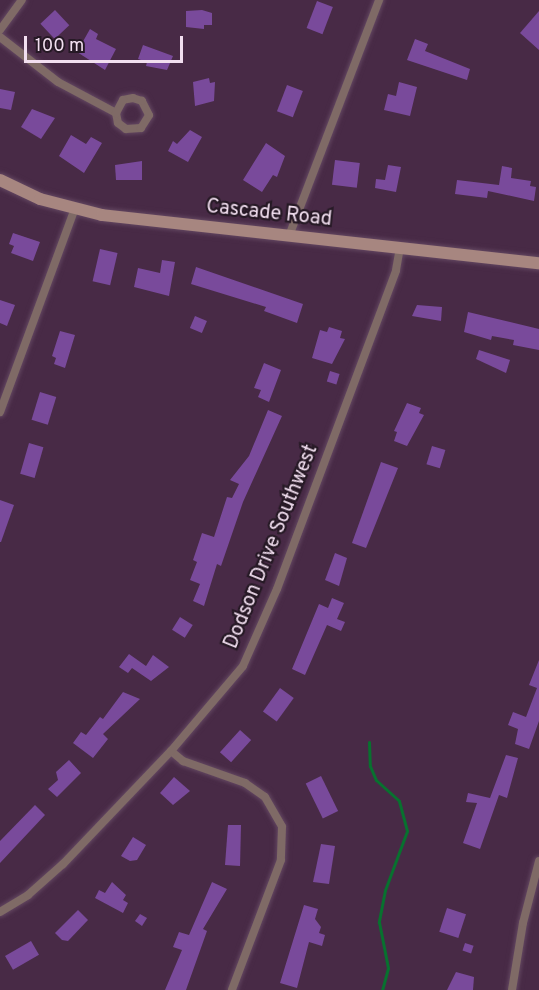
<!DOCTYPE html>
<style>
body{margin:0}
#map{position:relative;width:539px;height:990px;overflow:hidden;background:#482a46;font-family:Overpass,sans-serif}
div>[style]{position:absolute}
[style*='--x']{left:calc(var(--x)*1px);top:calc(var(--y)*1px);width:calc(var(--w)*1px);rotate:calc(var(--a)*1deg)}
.stream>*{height:3px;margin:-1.5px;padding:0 1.5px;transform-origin:1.5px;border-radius:1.5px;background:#08712f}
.building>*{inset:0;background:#794a9b;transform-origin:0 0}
.roads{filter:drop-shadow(0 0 2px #634761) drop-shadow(0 0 2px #634761)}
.minor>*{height:8px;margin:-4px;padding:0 4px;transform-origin:4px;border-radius:4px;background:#7f6a66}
.secondary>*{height:12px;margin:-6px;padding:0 6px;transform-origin:6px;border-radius:6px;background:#a78680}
span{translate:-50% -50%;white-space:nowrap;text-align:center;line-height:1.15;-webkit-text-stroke:4.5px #261925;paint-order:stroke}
.street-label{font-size:20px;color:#f2dff0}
.scale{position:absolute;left:24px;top:36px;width:159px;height:27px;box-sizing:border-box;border:3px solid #f2dff0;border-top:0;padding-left:8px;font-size:18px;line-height:21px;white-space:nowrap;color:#f2dff0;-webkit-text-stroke:4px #261925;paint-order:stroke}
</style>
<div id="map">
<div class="stream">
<i style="--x:369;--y:742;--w:24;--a:88"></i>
<i style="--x:370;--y:766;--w:15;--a:67"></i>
<i style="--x:376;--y:780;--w:31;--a:42"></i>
<i style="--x:399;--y:801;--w:31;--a:75"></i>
<i style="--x:407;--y:831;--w:63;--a:110.4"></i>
<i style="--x:385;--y:890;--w:33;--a:101"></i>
<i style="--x:379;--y:922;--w:47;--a:78.9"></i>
<i style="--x:388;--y:968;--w:23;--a:105"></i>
</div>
<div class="building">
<i style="left:317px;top:1px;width:17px;height:29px;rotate:21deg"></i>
<i style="left:55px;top:10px;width:21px;height:20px;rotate:47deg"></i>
<i style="clip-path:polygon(202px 10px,212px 13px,212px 25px,204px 25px,204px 29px,186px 27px,186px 11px)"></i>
<i style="clip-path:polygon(539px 11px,539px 50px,520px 33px)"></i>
<i style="clip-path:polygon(90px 29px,98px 34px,96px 39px,116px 49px,105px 70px,77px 52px)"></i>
<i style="clip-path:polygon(415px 39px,428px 44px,425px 51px,470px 69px,467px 80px,407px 60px)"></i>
<i style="clip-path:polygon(143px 45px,173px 56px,167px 70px,146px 66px,147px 62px,138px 59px)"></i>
<i style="clip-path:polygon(209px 78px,210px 83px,215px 82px,214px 101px,195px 106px,193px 82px)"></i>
<i style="clip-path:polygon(399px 82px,417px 87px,410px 116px,384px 110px,388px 94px,396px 96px)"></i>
<i style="left:287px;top:85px;width:17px;height:28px;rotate:21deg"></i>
<i style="clip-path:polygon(0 89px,15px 92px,11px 110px,0 108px)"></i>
<i style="clip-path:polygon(32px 109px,55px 118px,41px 139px,21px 127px)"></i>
<i style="clip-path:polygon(190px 130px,202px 137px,188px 162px,168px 151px,173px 141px,177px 144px)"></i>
<i style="clip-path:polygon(71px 135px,86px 144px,91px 137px,102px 143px,84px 173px,59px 156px)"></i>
<i style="clip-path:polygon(266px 143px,285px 156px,277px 177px,273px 175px,262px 192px,243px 180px)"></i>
<i style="left:335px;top:160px;width:25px;height:25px;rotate:7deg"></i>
<i style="clip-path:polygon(142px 161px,142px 180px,116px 180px,115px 165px)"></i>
<i style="clip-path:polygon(388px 165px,401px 167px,396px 192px,375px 188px,376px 179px,385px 180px)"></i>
<i style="clip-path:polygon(502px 166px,512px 168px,511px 178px,531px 181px,530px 186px,536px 187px,534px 201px,488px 191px,487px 198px,455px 194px,457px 180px,499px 185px)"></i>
<i style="clip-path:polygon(13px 233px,40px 242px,33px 261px,11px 253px,14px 246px,9px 244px)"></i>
<i style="left:100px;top:249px;width:18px;height:33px;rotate:13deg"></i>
<i style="clip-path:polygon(162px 260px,175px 262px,169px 296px,134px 287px,138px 268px,160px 273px)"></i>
<i style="clip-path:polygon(196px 267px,303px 304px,297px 323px,264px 311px,266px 307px,191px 284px)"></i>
<i style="clip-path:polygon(0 300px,15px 305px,7px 326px,0 323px)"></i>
<i style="clip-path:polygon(417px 305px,442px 307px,441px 321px,412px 316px)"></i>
<i style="clip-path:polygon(468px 312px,539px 329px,539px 350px,513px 345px,514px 340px,492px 336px,491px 340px,464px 332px)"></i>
<i style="left:195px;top:316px;width:13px;height:13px;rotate:23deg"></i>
<i style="clip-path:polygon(329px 327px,342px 331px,340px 338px,345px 339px,332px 364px,312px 358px,320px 330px,327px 332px)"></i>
<i style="clip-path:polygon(60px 331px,75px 335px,65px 368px,54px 364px,56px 358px,52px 356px)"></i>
<i style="clip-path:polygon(479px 350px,510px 360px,506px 373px,476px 359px)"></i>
<i style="clip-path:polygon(264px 363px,281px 370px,269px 402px,258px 397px,261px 390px,254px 388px)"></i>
<i style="left:330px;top:371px;width:10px;height:11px;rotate:17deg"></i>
<i style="left:40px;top:392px;width:17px;height:29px;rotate:17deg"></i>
<i style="clip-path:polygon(407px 403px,421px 408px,419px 413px,424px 415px,407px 446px,394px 441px,397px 432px,394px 431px)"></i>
<i style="clip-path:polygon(268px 410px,282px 416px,243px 502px,221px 566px,217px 564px,204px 606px,193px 601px,200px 584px,190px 580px,197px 562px,193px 560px,202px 533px,214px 537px,227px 497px,232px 498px,239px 484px,230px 480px,249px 456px)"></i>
<i style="left:29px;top:443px;width:15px;height:32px;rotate:16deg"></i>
<i style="left:432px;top:446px;width:14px;height:19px;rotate:17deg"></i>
<i style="clip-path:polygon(381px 462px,398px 468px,366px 548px,352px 543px)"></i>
<i style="clip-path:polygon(0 500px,14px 505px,1px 542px,0 542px)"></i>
<i style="clip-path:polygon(335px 553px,347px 558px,339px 586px,325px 580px)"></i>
<i style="clip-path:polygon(332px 598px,344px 603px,337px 619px,345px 622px,341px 631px,327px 625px,305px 675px,292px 669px,319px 604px,328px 608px)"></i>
<i style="left:180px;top:617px;width:15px;height:15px;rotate:32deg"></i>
<i style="clip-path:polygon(129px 654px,146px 666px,153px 655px,169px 667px,151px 681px,132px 668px,128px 673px,119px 667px)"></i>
<i style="clip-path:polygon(539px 660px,539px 721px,529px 749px,515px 744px,518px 729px,508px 725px,513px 712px,526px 717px,537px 688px,529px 685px)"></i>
<i style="left:280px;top:688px;width:17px;height:29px;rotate:36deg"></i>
<i style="clip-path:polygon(123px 692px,140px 699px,103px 734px,108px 739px,93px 758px,73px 743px,81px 732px,86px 735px,100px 717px,103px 719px)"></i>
<i style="left:240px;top:730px;width:15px;height:30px;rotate:42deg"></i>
<i style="clip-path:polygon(506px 755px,518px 758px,507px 798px,499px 795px,480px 849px,463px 843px,477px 803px,466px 802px,468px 793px,490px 798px)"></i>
<i style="clip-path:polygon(69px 760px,81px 773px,57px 797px,48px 789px,58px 780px,56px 772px)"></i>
<i style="left:321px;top:776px;width:39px;height:17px;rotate:64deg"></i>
<i style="clip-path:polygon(174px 777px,190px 791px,173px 805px,160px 793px)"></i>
<i style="clip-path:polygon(35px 805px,45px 815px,0 863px,0 841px)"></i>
<i style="clip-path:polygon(228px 825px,241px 825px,240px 866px,225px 865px)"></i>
<i style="clip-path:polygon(133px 837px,146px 845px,137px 860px,130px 861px,121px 856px)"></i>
<i style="clip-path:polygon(321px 844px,335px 846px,329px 884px,313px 882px)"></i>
<i style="clip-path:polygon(112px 882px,126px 895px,123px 900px,128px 903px,123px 913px,95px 898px,99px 890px,105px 893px)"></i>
<i style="clip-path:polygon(212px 882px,227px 889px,203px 929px,207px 931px,186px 990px,165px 990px,182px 950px,173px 947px,179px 932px,189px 935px)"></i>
<i style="clip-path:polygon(304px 905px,318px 909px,315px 919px,321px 927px,319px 933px,325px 935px,322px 946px,309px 942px,297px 988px,280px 983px)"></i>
<i style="left:447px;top:908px;width:20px;height:25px;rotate:18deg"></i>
<i style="clip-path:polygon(78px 910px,88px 920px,68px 941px,62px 940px,55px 933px)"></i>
<i style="clip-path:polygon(140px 914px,147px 918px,142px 926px,135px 921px)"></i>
<i style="left:31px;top:941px;width:16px;height:30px;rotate:60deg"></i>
<i style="left:465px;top:943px;width:9px;height:8px;rotate:18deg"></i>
<i style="clip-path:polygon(456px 972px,474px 977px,473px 990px,447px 990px)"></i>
</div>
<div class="roads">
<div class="minor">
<i style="--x:0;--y:30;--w:37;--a:-54"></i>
<i style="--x:0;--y:37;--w:73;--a:37.8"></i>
<i style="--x:58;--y:82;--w:66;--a:28.1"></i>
<i style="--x:116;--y:113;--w:10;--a:79"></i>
<i style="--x:118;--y:123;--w:10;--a:37"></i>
<i style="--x:126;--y:129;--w:15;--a:-4"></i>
<i style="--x:141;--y:128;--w:15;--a:-58"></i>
<i style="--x:149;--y:115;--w:16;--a:-117"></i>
<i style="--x:142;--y:101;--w:9;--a:-162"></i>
<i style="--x:133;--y:98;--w:10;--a:169"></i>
<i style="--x:123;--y:100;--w:15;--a:118"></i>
<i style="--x:289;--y:236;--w:253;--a:-69.1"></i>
<i style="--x:0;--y:412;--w:214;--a:-69.8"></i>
<i style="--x:171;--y:751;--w:16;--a:40"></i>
<i style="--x:183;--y:761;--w:66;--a:19.5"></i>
<i style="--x:245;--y:783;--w:24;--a:35"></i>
<i style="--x:265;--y:797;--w:34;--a:60"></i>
<i style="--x:282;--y:827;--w:33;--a:92"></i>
<i style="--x:281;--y:860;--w:139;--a:110.7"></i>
<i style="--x:0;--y:912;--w:33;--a:-31"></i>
<i style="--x:28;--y:895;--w:47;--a:-41.5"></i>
<i style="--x:63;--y:864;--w:156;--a:-46.3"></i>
<i style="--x:171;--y:751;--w:111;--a:-49.7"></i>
<i style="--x:243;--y:666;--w:84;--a:-66.2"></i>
<i style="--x:277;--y:589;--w:340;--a:-69.5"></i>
<i style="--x:396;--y:270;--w:22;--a:-80"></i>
<i style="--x:512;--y:990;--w:68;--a:-80.7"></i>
<i style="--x:523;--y:923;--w:64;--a:-75.5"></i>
</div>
<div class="secondary">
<i style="--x:0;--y:180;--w:44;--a:25.4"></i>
<i style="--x:40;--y:199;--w:64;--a:14.5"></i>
<i style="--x:102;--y:215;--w:440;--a:6.3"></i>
</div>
</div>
<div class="street-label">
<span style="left:269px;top:214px;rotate:6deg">Cascade Road</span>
<span style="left:272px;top:547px;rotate:-68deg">Dodson Drive Southwest</span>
</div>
<div class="scale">100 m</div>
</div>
